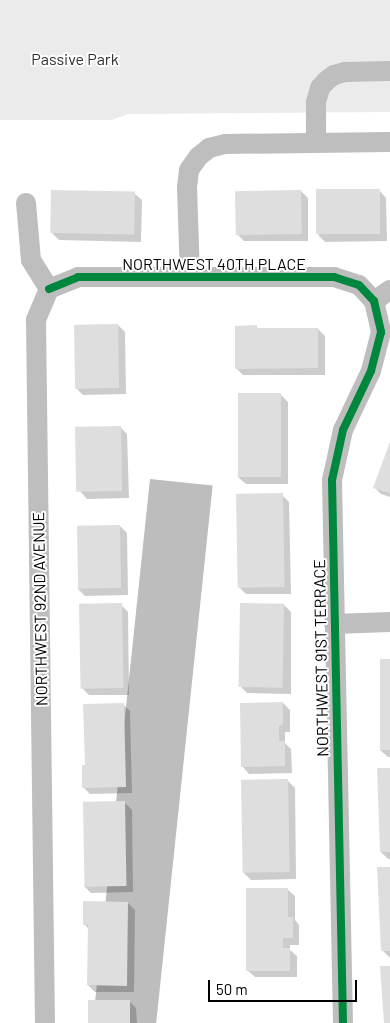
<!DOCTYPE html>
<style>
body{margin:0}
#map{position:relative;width:390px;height:1023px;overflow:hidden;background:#fff;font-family:Barlow,sans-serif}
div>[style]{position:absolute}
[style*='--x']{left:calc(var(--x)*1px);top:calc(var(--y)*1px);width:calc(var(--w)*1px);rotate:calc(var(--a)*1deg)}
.green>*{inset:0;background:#ebebeb}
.water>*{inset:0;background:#bdbdbd;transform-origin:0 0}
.shadow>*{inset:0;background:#0003}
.building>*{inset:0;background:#dedede;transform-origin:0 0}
.minor>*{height:20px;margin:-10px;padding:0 10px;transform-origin:10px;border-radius:10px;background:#bebebe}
.cycleway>*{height:8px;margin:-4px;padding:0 4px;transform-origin:4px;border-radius:4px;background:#00873e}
span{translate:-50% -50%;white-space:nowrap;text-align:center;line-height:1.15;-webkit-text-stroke:4px #fff;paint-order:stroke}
.park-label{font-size:16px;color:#313131}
.street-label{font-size:16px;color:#000}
.scale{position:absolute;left:208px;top:980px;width:149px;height:22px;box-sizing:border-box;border:2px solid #000;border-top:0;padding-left:6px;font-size:15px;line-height:18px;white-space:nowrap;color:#000;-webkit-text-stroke:4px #fff;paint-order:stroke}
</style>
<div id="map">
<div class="green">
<i style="clip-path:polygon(0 0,390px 0,390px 112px,128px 114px,112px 120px,0 120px)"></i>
</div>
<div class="water">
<i style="left:150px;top:479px;width:63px;height:544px;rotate:6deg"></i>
</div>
<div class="shadow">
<i style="clip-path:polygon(379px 190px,386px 198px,387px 241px,325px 242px,318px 235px)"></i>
<i style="clip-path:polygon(301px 191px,308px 198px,308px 241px,244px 241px,237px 234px)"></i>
<i style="clip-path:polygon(134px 193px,142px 200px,141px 242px,59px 240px,52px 233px)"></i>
<i style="clip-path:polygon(118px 325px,125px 332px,126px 394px,83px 395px,76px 388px)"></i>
<i style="clip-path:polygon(257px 327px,259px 329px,318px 329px,325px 336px,325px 375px,243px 375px,236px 368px)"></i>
<i style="clip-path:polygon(281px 395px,288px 402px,288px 484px,246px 484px,238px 477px)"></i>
<i style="clip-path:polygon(120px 427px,127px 434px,129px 498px,87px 499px,80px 491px)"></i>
<i style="clip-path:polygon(390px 443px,390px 497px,381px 494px,374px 487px)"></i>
<i style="clip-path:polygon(282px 495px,289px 502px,291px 594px,246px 594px,239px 587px)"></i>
<i style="clip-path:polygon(120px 526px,127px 533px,128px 595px,85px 596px,78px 589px)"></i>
<i style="clip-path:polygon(121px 605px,128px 612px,129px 695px,89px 695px,82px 688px)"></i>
<i style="clip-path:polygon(284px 605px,291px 612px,291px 694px,247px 693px,240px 686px)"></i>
<i style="clip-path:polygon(390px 661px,390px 757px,388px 757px,380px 750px)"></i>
<i style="clip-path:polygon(283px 703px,290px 710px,290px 732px,285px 732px,285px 743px,291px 749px,292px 773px,249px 774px,242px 766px)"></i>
<i style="clip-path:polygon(123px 704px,130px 711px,132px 793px,90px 794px,83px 787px,86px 766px)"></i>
<i style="clip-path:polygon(390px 769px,390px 859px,388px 859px,381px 852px)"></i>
<i style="clip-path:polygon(287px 780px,295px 788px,296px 879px,251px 880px,244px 873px)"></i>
<i style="clip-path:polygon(125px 803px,132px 810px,133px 892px,91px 893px,84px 886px)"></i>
<i style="clip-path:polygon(390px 868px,390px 957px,389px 957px,382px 950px)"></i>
<i style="clip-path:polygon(287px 889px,295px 896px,295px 920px,299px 925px,299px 945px,290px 945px,290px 950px,297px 956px,297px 977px,255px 977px,247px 970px)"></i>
<i style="clip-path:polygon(128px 903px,135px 910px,134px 992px,95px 992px,88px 985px,89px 929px,84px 924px)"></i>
<i style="clip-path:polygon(129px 1001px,136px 1008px,137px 1023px,90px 1023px)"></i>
</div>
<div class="building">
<i style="left:380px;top:189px;width:45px;height:64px;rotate:90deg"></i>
<i style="left:51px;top:190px;width:84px;height:43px;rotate:1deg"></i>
<i style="left:301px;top:190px;width:44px;height:66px;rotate:89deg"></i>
<i style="left:118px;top:324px;width:64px;height:44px;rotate:89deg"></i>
<i style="clip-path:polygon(257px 325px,257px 328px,318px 328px,318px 368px,235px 369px,235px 326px)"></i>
<i style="left:238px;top:393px;width:43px;height:84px"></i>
<i style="left:121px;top:426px;width:65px;height:46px;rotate:89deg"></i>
<i style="clip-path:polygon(390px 442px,390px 493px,373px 488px)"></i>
<i style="left:283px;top:493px;width:94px;height:47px;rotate:89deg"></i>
<i style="left:120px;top:525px;width:63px;height:43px;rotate:89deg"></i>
<i style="left:122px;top:603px;width:85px;height:43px;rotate:89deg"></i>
<i style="left:240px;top:603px;width:44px;height:84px;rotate:1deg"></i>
<i style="left:380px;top:659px;width:10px;height:91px"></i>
<i style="clip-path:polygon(283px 702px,283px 725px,279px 726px,279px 741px,285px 741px,285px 766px,241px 767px,240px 703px)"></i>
<i style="clip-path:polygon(124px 703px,126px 787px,82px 788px,82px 765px,85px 765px,83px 704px)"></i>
<i style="clip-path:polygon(377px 768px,390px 768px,390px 852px,380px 852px)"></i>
<i style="left:288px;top:779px;width:93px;height:47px;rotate:89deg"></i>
<i style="left:125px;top:801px;width:85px;height:42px;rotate:89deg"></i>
<i style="clip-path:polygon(377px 867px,390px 867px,390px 951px,381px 951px)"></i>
<i style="clip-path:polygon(246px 888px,288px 888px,288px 917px,293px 917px,293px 938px,283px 938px,283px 948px,290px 948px,290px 971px,246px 971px)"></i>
<i style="clip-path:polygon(83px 901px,128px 902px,127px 986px,87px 985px,88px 925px,83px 925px)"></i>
<i style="clip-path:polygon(380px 966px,390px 966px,390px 1023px,384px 1023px)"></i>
<i style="left:88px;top:1000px;width:42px;height:23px"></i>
</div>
<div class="minor">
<i style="--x:316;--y:143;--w:41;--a:-90"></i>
<i style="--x:316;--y:102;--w:15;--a:-74"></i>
<i style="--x:320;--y:88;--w:9;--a:-49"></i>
<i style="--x:326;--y:81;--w:10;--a:-37"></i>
<i style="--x:334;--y:75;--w:11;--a:-15"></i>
<i style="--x:345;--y:72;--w:45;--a:-1.3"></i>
<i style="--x:26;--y:203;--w:57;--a:85"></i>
<i style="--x:31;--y:260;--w:34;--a:58"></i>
<i style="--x:49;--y:289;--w:34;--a:113"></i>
<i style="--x:36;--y:320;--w:703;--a:89.27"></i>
<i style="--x:190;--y:277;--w:90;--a:-91.9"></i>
<i style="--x:187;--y:187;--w:17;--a:-83"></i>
<i style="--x:189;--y:170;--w:16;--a:-55"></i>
<i style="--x:198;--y:157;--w:14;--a:-39"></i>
<i style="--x:209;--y:148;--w:16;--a:-14"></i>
<i style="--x:225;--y:144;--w:165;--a:-0.7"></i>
<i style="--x:49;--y:289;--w:31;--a:-22"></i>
<i style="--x:78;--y:277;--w:256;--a:0"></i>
<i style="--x:334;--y:277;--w:26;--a:18"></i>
<i style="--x:359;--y:285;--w:22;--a:47"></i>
<i style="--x:374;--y:301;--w:32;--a:77"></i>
<i style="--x:381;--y:332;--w:40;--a:104.4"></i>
<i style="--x:371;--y:371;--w:65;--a:115.4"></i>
<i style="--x:343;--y:430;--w:51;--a:102.4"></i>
<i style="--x:332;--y:480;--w:543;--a:88.84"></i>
<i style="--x:374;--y:301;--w:19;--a:-35"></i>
<i style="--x:334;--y:624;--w:56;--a:-2"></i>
</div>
<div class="cycleway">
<i style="--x:49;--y:289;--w:31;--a:-22"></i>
<i style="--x:78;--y:277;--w:256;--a:0"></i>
<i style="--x:334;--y:277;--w:26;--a:18"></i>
<i style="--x:359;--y:285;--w:22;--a:47"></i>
<i style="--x:374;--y:301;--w:32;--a:77"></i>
<i style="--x:381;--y:332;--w:40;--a:104.4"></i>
<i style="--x:371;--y:371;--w:65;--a:115.4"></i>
<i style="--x:343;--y:430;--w:51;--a:102.4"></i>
<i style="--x:332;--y:480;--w:543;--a:88.84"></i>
</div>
<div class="park-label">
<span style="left:75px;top:59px">Passive Park</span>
</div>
<div class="street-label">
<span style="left:214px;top:264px">NORTHWEST 40TH PLACE</span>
<span style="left:40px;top:609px;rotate:-91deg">NORTHWEST 92ND AVENUE</span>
<span style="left:321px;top:658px;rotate:-91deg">NORTHWEST 91ST TERRACE</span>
</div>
<div class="scale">50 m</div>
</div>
